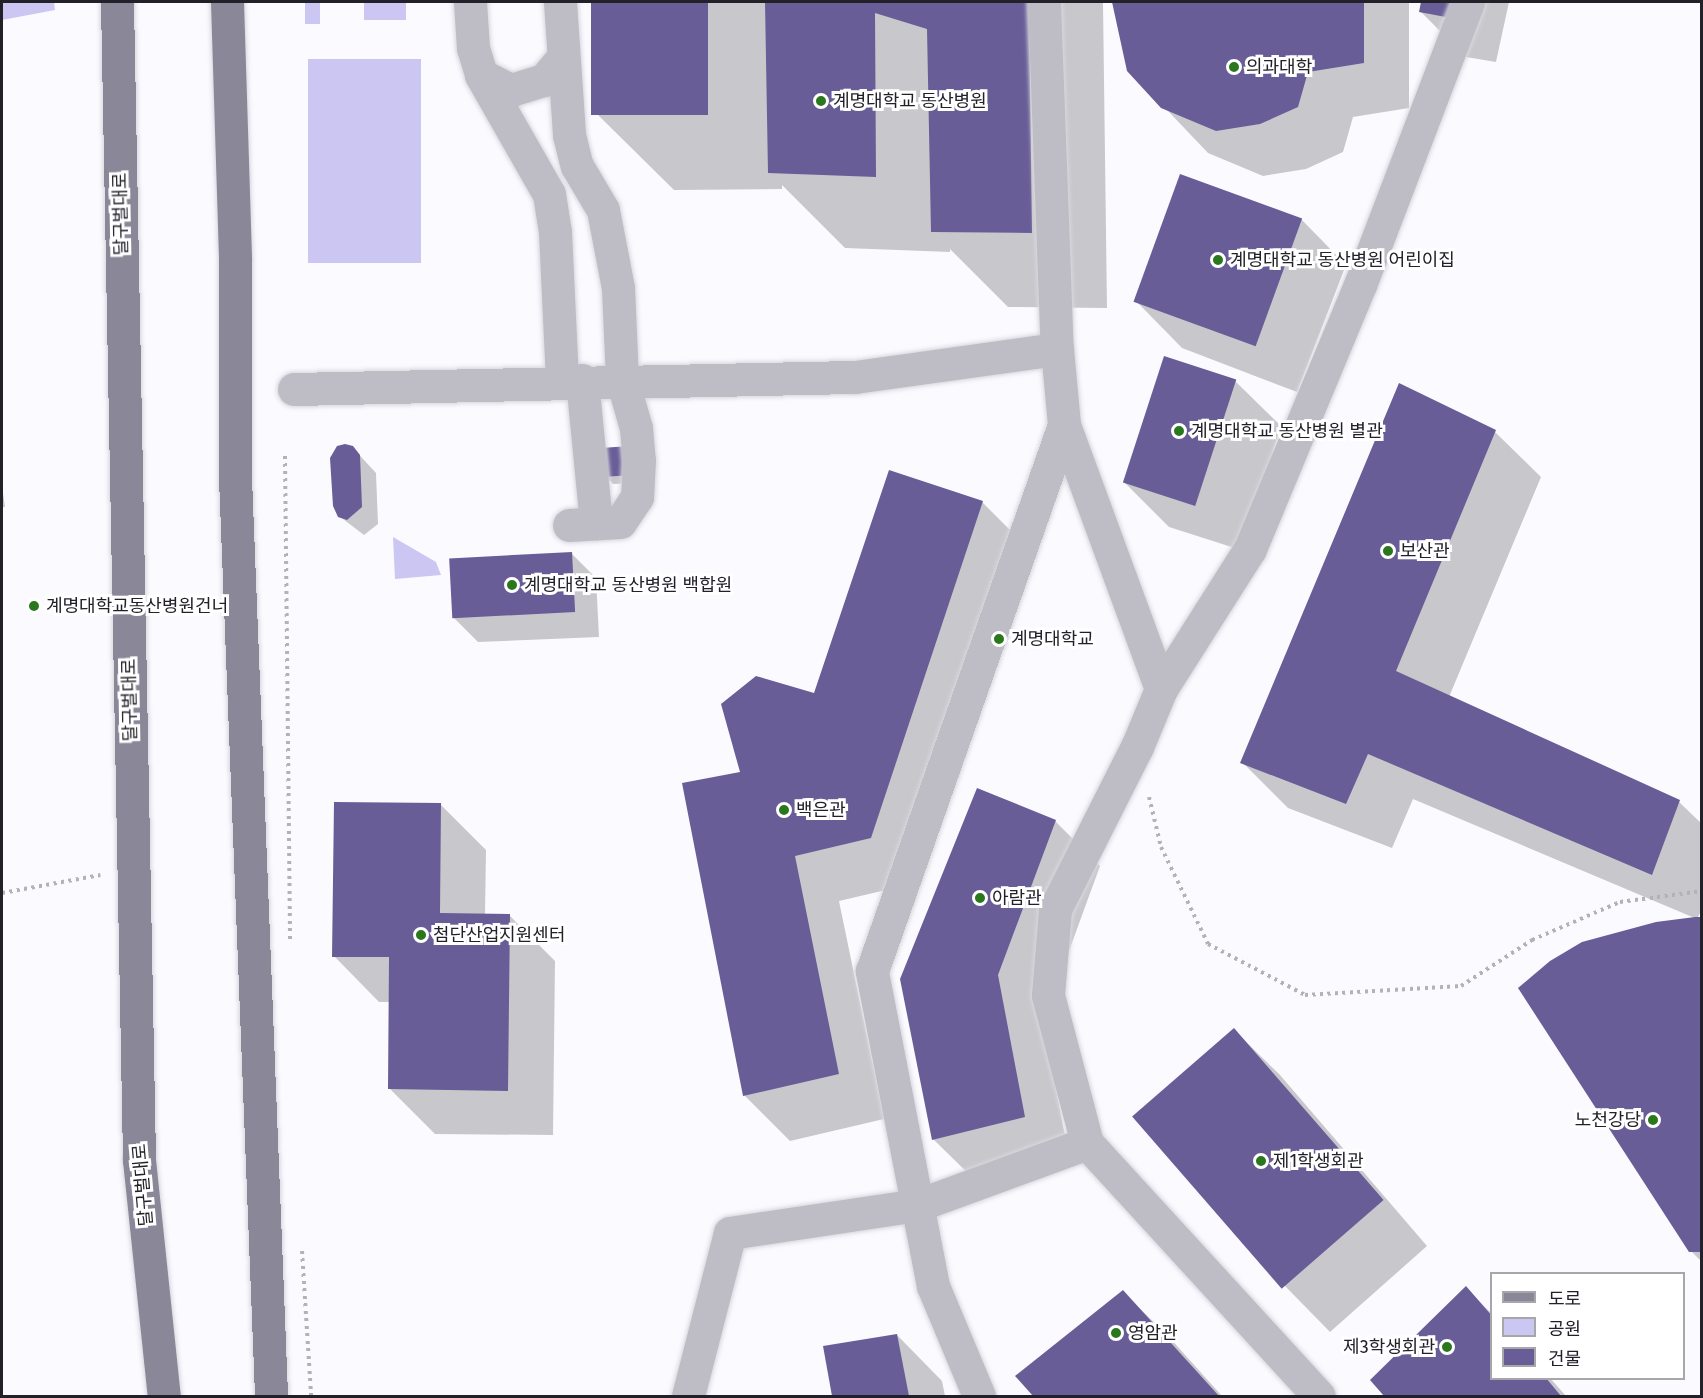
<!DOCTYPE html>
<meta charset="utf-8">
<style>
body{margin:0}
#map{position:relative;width:1703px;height:1398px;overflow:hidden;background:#fbfaff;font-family:"Fira Sans","Noto Sans KR",sans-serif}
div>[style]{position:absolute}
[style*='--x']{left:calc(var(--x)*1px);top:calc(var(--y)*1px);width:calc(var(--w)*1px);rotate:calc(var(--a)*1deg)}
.green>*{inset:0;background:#ccc6f3;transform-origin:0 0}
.shadow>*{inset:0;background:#0003}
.building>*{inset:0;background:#685d97;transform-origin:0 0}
.path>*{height:4px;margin-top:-2px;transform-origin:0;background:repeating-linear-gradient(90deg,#b3b2b8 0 3px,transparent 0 7.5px)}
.roads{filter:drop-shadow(0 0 2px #d8d7dd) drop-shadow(0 0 2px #d8d7dd)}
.minor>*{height:33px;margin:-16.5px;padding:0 16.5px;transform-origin:16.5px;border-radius:16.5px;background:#bebdc6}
.major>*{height:33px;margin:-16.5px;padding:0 16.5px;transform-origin:16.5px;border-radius:16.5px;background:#8a8898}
.dots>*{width:16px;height:16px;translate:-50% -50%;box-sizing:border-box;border:3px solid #fff;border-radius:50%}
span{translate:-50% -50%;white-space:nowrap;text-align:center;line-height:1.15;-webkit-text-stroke:6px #fff;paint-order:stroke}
.poi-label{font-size:18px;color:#222129}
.left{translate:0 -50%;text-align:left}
.right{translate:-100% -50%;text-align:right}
.street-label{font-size:18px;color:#222129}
.frame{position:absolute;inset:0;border:3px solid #222129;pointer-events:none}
.legend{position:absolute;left:1490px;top:1272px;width:195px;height:108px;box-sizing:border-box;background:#fff;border:2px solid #a7a6a9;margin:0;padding:8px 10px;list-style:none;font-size:18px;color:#222129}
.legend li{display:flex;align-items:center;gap:12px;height:30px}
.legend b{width:30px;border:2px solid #a7a6a9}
</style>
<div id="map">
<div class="green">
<i style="clip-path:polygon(2px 2px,54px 2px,55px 10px,2px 20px)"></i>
<i style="left:305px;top:2px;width:15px;height:22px"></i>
<i style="left:364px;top:2px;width:42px;height:18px"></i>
<i style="left:308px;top:59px;width:113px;height:204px"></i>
<i style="clip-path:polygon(393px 537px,436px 562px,441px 575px,395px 579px)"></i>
</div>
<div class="shadow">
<i style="clip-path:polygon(592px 2px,1103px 2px,1107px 308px,1008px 307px,950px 249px,950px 252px,845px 248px,782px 185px,782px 189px,674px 190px,598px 115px)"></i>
<i style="clip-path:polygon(1114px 2px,1409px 2px,1409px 108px,1353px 117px,1343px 152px,1306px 169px,1263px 176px,1208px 153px,1129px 70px)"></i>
<i style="clip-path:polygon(1423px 2px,1509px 2px,1496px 62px,1466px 57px,1421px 12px)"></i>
<i style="clip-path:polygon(1301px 219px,1346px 265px,1297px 392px,1182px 348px,1137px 302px)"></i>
<i style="clip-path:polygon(1235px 381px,1281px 426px,1241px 550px,1169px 527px,1124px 482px)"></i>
<i style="clip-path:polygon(1495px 432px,1541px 477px,1449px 697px,1679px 802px,1702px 824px,1702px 909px,1697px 919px,1702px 919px,1702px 1262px,1691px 1251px,1697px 919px,1413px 799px,1392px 848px,1288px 808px,1242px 762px)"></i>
<i style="clip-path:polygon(352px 447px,376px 473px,378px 524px,364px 535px,339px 516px)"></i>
<i style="clip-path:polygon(603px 449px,639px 483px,613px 484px,605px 476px)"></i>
<i style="clip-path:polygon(2px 486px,5px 507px,2px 507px)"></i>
<i style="clip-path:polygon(982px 502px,1028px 548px,916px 883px,839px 901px,884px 1119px,790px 1141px,745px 1096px,742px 773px,815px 695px)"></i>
<i style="clip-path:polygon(571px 553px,596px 578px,599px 637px,478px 642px,453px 617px)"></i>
<i style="clip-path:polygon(441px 805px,486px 850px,485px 915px,509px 915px,555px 961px,553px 1135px,435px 1134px,389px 1088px,390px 1002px,379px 1002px,334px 956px)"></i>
<i style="clip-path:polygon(1055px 821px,1100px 866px,1043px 1022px,1070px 1162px,979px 1184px,933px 1139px)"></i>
<i style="clip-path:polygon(1234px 1030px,1280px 1075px,1427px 1246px,1330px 1332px,1285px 1286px)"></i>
<i style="clip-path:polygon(1466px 1288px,1492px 1314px,1492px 1378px,1550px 1378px,1566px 1396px,1386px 1396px,1372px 1380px)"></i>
<i style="clip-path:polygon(1123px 1292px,1169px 1337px,1222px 1396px,1035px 1396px,1017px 1376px)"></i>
<i style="clip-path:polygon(897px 1335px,942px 1381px,945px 1396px,833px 1396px,824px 1347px)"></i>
</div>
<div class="building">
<i style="left:591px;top:2px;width:117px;height:113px"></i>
<i style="clip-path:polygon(765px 2px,1029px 2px,1032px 233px,931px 232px,927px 29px,875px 13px,876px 177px,768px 173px)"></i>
<i style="clip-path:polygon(1112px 2px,1364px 2px,1364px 63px,1308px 72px,1298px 107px,1260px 124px,1216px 131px,1161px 108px,1127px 71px)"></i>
<i style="clip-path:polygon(1421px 2px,1455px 2px,1451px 18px,1419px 12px)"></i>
<i style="left:1180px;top:174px;width:130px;height:136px;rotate:20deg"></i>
<i style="left:1164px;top:356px;width:76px;height:133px;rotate:18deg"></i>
<i style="clip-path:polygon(1399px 383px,1496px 430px,1396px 671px,1680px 800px,1652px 875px,1368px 754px,1346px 804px,1240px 763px)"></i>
<i style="clip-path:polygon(345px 444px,353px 446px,360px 455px,362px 507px,347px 520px,338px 517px,333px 506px,330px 458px,337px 446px)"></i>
<i style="left:630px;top:446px;width:29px;height:29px;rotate:86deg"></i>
<i style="clip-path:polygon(889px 470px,983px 501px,871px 838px,795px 856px,839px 1074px,743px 1096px,682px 783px,740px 772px,721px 704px,756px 676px,814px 693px)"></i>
<i style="left:572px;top:552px;width:60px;height:123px;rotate:87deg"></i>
<i style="clip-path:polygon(977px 788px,1056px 820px,998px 975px,1025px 1117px,932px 1140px,900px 979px)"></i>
<i style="clip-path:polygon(334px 802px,441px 803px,440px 913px,510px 914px,508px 1091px,388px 1089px,389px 957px,332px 957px)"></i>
<i style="clip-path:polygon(1695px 917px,1702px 917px,1702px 1252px,1689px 1252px,1518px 988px,1550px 961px,1582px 942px,1656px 922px)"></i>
<i style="left:1234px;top:1028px;width:228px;height:135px;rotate:49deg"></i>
<i style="clip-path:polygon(1466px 1286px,1492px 1316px,1492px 1378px,1546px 1378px,1561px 1396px,1384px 1396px,1370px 1380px)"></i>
<i style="clip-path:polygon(1123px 1290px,1219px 1396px,1033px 1396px,1015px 1376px)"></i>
<i style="clip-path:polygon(897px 1334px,909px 1396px,832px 1396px,823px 1346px)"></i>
</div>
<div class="path">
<i style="--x:285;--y:456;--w:487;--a:89.4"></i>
<i style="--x:1149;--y:797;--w:51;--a:76.5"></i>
<i style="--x:1161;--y:847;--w:108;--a:64.1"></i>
<i style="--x:1208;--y:944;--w:110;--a:27.7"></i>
<i style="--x:1305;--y:995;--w:156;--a:-3.3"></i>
<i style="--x:1461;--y:986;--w:85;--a:-32.9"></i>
<i style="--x:1532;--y:940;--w:96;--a:-23.4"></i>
<i style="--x:1620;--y:902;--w:83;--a:-7.6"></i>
<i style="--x:2;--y:893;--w:100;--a:-10.4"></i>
<i style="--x:302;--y:1251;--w:145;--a:86.4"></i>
</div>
<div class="roads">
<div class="minor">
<i style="--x:470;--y:2;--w:46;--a:86.3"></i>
<i style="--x:473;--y:48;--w:28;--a:73"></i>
<i style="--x:481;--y:75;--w:137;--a:60.3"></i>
<i style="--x:549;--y:194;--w:38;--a:81"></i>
<i style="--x:555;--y:232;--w:149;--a:87.3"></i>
<i style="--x:560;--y:2;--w:133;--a:86.1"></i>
<i style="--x:569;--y:135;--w:32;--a:76"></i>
<i style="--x:577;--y:166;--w:51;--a:59.4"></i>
<i style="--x:603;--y:210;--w:79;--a:79.1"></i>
<i style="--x:618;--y:288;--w:91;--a:87.5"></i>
<i style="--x:622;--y:379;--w:51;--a:74.1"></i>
<i style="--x:636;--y:428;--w:32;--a:85"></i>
<i style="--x:639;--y:460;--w:37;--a:93"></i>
<i style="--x:637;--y:497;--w:30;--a:124"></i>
<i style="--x:620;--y:522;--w:51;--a:176.6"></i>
<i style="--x:1044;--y:2;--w:347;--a:87.9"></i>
<i style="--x:1057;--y:349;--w:76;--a:84.7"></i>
<i style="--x:1064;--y:425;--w:281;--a:69.8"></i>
<i style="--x:481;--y:75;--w:34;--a:27"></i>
<i style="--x:511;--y:90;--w:34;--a:-17"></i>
<i style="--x:544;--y:80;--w:26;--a:-50"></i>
<i style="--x:582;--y:380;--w:144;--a:84.4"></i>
<i style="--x:294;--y:389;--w:561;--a:-1.23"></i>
<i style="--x:855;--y:377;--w:204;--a:-7.9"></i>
<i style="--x:1087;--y:1143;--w:343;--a:47.5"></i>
<i style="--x:688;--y:1396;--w:168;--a:-75.6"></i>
<i style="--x:730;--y:1233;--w:190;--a:-8.5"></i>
<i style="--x:918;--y:1205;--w:180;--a:-20.1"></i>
<i style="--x:1087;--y:1143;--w:153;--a:-104.8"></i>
<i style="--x:1048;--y:995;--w:86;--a:-85.3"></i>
<i style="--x:1055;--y:909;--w:182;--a:-63.2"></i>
<i style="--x:1137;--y:747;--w:63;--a:-67.5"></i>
<i style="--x:1161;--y:689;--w:166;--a:-57.6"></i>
<i style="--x:1250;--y:549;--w:286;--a:-67.4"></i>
<i style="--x:1360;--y:285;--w:303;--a:-69.1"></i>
<i style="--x:979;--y:1396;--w:119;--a:-112.7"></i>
<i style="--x:933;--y:1286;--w:321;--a:-101"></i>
<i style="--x:872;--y:971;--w:579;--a:-70.63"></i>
</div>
<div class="major">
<i style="--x:117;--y:2;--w:1158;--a:88.91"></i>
<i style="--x:139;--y:1160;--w:237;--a:84"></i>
<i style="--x:227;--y:2;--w:258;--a:88.2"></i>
<i style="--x:235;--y:260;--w:218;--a:90"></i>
<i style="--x:235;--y:478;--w:919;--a:87.75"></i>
</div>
</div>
<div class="dots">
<i style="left:1234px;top:67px;background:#2a771e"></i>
<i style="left:821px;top:101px;background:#2a771e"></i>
<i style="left:1218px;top:260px;background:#2a771e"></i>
<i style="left:1179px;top:431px;background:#2a771e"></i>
<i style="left:1388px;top:551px;background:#2a771e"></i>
<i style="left:512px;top:585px;background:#2a771e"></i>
<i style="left:34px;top:606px;background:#2a771e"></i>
<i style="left:999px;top:639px;background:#2a771e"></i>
<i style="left:784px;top:810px;background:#2a771e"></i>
<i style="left:980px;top:898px;background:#2a771e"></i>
<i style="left:421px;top:935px;background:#2a771e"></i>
<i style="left:1653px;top:1120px;background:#2a771e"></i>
<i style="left:1261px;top:1161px;background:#2a771e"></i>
<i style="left:1116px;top:1333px;background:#2a771e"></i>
<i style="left:1447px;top:1347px;background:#2a771e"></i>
</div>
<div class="poi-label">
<span class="left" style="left:1246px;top:67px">의과대학</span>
<span class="left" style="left:833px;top:101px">계명대학교 동산병원</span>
<span class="left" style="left:1230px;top:260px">계명대학교 동산병원 어린이집</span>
<span class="left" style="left:1191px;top:431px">계명대학교 동산병원 별관</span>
<span class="left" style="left:1400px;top:551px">보산관</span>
<span class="left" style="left:524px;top:585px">계명대학교 동산병원 백합원</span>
<span class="left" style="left:46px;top:606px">계명대학교동산병원건너</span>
<span class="left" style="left:1011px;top:639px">계명대학교</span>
<span class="left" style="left:796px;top:810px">백은관</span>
<span class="left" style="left:992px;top:898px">아람관</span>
<span class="left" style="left:433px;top:935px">첨단산업지원센터</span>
<span class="right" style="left:1641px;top:1120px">노천강당</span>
<span class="left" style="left:1273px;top:1161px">제1학생회관</span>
<span class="left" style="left:1128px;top:1333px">영암관</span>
<span class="right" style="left:1435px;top:1347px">제3학생회관</span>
</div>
<div class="street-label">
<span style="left:121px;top:214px;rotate:-91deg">달구벌대로</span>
<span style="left:130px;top:700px;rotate:-91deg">달구벌대로</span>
<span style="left:143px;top:1185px;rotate:-95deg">달구벌대로</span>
</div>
<div class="frame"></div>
<ul class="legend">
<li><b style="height:8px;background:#8a8898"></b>도로</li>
<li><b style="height:16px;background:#ccc6f3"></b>공원</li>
<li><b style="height:16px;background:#685d97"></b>건물</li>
</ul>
</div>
